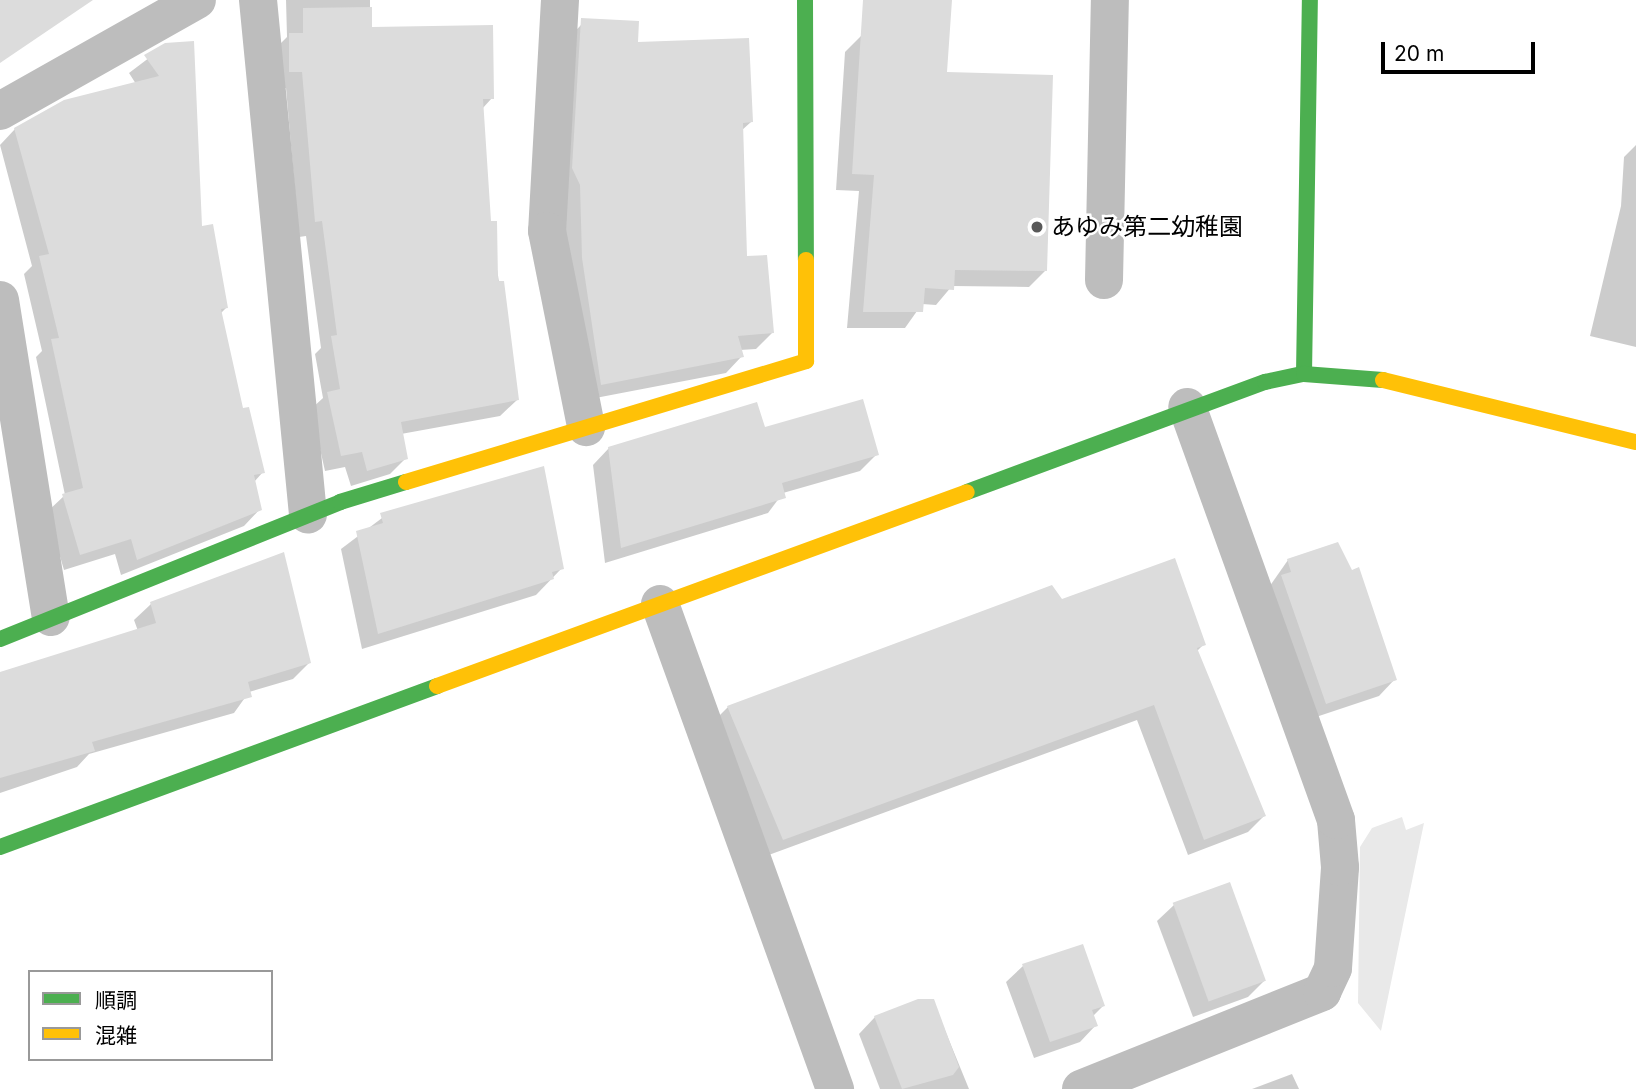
<!DOCTYPE html>
<meta charset="utf-8">
<style>
body{margin:0}
#map{position:relative;width:1636px;height:1089px;overflow:hidden;background:#fff;font-family:Inter,"Noto Sans JP",sans-serif}
div>[style]{position:absolute}
[style*='--x']{left:calc(var(--x)*1px);top:calc(var(--y)*1px);width:calc(var(--w)*1px);rotate:calc(var(--a)*1deg)}
.green>*{inset:0;background:#e9e9e9}
.shadow>*{inset:0;background:#0003}
.building>*{inset:0;background:#dcdcdc;transform-origin:0 0}
.street>*{height:38px;margin:-19px;padding:0 19px;transform-origin:19px;border-radius:19px;background:#bdbdbd}
.fast>*{height:16px;margin:-8px;padding:0 8px;transform-origin:8px;border-radius:8px;background:#4caf50}
.slow>*{height:16px;margin:-8px;padding:0 8px;transform-origin:8px;border-radius:8px;background:#ffc107}
.dots>*{width:19px;height:19px;translate:-50% -50%;box-sizing:border-box;border:4px solid #fff;border-radius:50%}
span{translate:-50% -50%;white-space:nowrap;text-align:center;line-height:1.15;-webkit-text-stroke:5px #fff;paint-order:stroke}
.poi-label{font-size:24px;color:#000}
.left{translate:0 -50%;text-align:left}
.legend{position:absolute;left:28px;top:970px;width:245px;height:91px;box-sizing:border-box;background:#fff;border:2px solid #999;margin:0;padding:9px 12px;list-style:none;font-size:21px;color:#000}
.legend li{display:flex;align-items:center;gap:14px;height:35px}
.legend b{width:35px;border:2px solid #999}
.scale{position:absolute;left:1381px;top:42px;width:154px;height:32px;box-sizing:border-box;border:4px solid #000;border-top:0;padding-left:9px;font-size:21px;line-height:24px;white-space:nowrap;color:#000;-webkit-text-stroke:5px #fff;paint-order:stroke}
</style>
<div id="map">
<div class="green">
<i style="clip-path:polygon(1402px 817px,1406px 830px,1424px 823px,1381px 1031px,1358px 1003px,1360px 847px,1372px 828px)"></i>
</div>
<div class="shadow">
<i style="clip-path:polygon(286px 0,370px 0,370px 28px,492px 98px,482px 109px,490px 223px,517px 400px,500px 416px,401px 434px,406px 458px,390px 474px,351px 486px,345px 467px,325px 471px,311px 409px,323px 398px,315px 354px,321px 348px,306px 236px,299px 237px,286px 88px,273px 88px,273px 51px,287px 37px)"></i>
<i style="clip-path:polygon(581px 25px,636px 44px,751px 122px,741px 131px,746px 258px,772px 333px,756px 349px,740px 350px,742px 356px,726px 373px,585px 400px,567px 275px,565px 201px,565px 42px)"></i>
<i style="clip-path:polygon(862px 35px,945px 74px,1045px 271px,1029px 287px,952px 286px,936px 305px,922px 304px,905px 328px,847px 328px,859px 191px,836px 190px,845px 52px)"></i>
<i style="clip-path:polygon(166px 45px,200px 228px,227px 307px,220px 314px,241px 410px,263px 472px,254px 482px,260px 509px,244px 526px,121px 575px,115px 554px,64px 570px,47px 512px,65px 495px,36px 357px,42px 351px,24px 274px,32px 266px,0 145px,15px 129px,136px 84px,129px 73px)"></i>
<i style="clip-path:polygon(1636px 145px,1636px 347px,1590px 336px,1621px 206px,1624px 157px)"></i>
<i style="clip-path:polygon(764px 430px,877px 454px,860px 471px,783px 493px,768px 513px,605px 563px,593px 465px,609px 448px)"></i>
<i style="clip-path:polygon(382px 518px,562px 568px,536px 595px,362px 649px,341px 549px)"></i>
<i style="clip-path:polygon(1288px 560px,1351px 572px,1395px 679px,1379px 696px,1310px 719px,1265px 593px)"></i>
<i style="clip-path:polygon(1062px 601px,1204px 644px,1197px 651px,1264px 816px,1248px 832px,1188px 855px,1137px 720px,766px 856px,712px 723px,728px 707px)"></i>
<i style="clip-path:polygon(151px 604px,309px 663px,293px 679px,249px 692px,234px 713px,89px 754px,77px 767px,0 793px,0 675px,138px 631px,134px 620px)"></i>
<i style="clip-path:polygon(1174px 905px,1264px 981px,1248px 997px,1193px 1017px,1157px 921px)"></i>
<i style="clip-path:polygon(1082px 946px,1103px 1006px,1093px 1016px,1096px 1025px,1080px 1042px,1034px 1058px,1006px 982px,1023px 966px)"></i>
<i style="clip-path:polygon(933px 1001px,969px 1089px,880px 1089px,859px 1034px,875px 1017px)"></i>
<i style="clip-path:polygon(1292px 1074px,1299px 1089px,1252px 1089px)"></i>
</div>
<div class="building">
<i style="clip-path:polygon(0 0,93px 0,0 63px)"></i>
<i style="clip-path:polygon(863px 0,952px 0,947px 72px,1053px 75px,1047px 271px,955px 270px,954px 290px,925px 288px,923px 312px,863px 312px,874px 175px,852px 174px)"></i>
<i style="clip-path:polygon(372px 7px,372px 27px,493px 25px,494px 99px,483px 99px,491px 221px,497px 221px,498px 281px,504px 281px,519px 400px,401px 422px,408px 459px,367px 471px,362px 452px,341px 456px,327px 392px,340px 389px,331px 336px,337px 335px,322px 221px,315px 222px,302px 72px,289px 72px,289px 33px,303px 33px,303px 8px)"></i>
<i style="clip-path:polygon(581px 18px,639px 21px,638px 42px,749px 38px,753px 122px,743px 123px,747px 256px,767px 255px,774px 333px,738px 336px,744px 357px,601px 385px,582px 258px,580px 185px,572px 168px)"></i>
<i style="clip-path:polygon(194px 41px,202px 226px,213px 224px,228px 308px,221px 309px,243px 408px,249px 407px,265px 473px,254px 475px,262px 510px,137px 560px,131px 539px,80px 555px,62px 494px,83px 488px,51px 339px,59px 338px,39px 256px,49px 254px,14px 128px,64px 100px,159px 76px,144px 55px,165px 43px)"></i>
<i style="clip-path:polygon(863px 399px,879px 455px,782px 483px,786px 498px,621px 548px,608px 447px,757px 402px,765px 427px)"></i>
<i style="clip-path:polygon(544px 466px,564px 569px,552px 572px,554px 579px,378px 634px,356px 531px,383px 523px,380px 513px)"></i>
<i style="clip-path:polygon(1338px 542px,1352px 570px,1359px 567px,1397px 680px,1326px 704px,1281px 575px,1291px 572px,1287px 559px)"></i>
<i style="clip-path:polygon(284px 552px,311px 663px,248px 682px,252px 697px,92px 742px,95px 751px,0 778px,0 672px,156px 623px,150px 602px)"></i>
<i style="clip-path:polygon(1175px 558px,1206px 645px,1197px 648px,1266px 816px,1204px 840px,1154px 705px,783px 840px,727px 706px,1052px 585px,1062px 599px)"></i>
<i style="left:1230px;top:882px;width:105px;height:61px;rotate:70deg"></i>
<i style="clip-path:polygon(1083px 944px,1105px 1006px,1092px 1010px,1098px 1026px,1050px 1042px,1022px 964px)"></i>
<i style="clip-path:polygon(918px 999px,934px 999px,959px 1067px,953px 1075px,902px 1089px,874px 1016px)"></i>
</div>
<div class="street">
<i style="--x:258;--y:0;--w:517;--a:84.45"></i>
<i style="--x:560;--y:0;--w:231;--a:93.2"></i>
<i style="--x:547;--y:231;--w:200;--a:78.7"></i>
<i style="--x:0;--y:111;--w:226;--a:-29.4"></i>
<i style="--x:1104;--y:280;--w:280;--a:-88.8"></i>
<i style="--x:0;--y:300;--w:321;--a:80.9"></i>
<i style="--x:660;--y:604;--w:516;--a:70.16"></i>
<i style="--x:1081;--y:1089;--w:260;--a:-21.9"></i>
<i style="--x:1322;--y:992;--w:26;--a:-65"></i>
<i style="--x:1333;--y:968;--w:101;--a:-86"></i>
<i style="--x:1340;--y:867;--w:47;--a:-94.9"></i>
<i style="--x:1336;--y:820;--w:439;--a:-109.8"></i>
</div>
<div class="fast">
<i style="--x:805;--y:0;--w:260;--a:89.8"></i>
<i style="--x:1304;--y:374;--w:374;--a:-89.1"></i>
<i style="--x:967;--y:492;--w:318;--a:-20.3"></i>
<i style="--x:1265;--y:382;--w:40;--a:-12"></i>
<i style="--x:1304;--y:374;--w:79;--a:4.3"></i>
<i style="--x:0;--y:639;--w:367;--a:-21.9"></i>
<i style="--x:340;--y:502;--w:69;--a:-16.9"></i>
<i style="--x:0;--y:847;--w:466;--a:-20.2"></i>
</div>
<div class="slow">
<i style="--x:1383;--y:380;--w:260;--a:13.8"></i>
<i style="--x:406;--y:482;--w:418;--a:-16.8"></i>
<i style="--x:806;--y:361;--w:101;--a:-90"></i>
<i style="--x:437;--y:686;--w:564;--a:-20.1"></i>
</div>
<div class="dots">
<i style="left:1037px;top:227px;background:#595959"></i>
</div>
<div class="poi-label">
<span class="left" style="left:1051px;top:227px">あゆみ第二幼稚園</span>
</div>
<ul class="legend">
<li><b style="height:9px;background:#4caf50"></b>順調</li>
<li><b style="height:9px;background:#ffc107"></b>混雑</li>
</ul>
<div class="scale">20 m</div>
</div>
